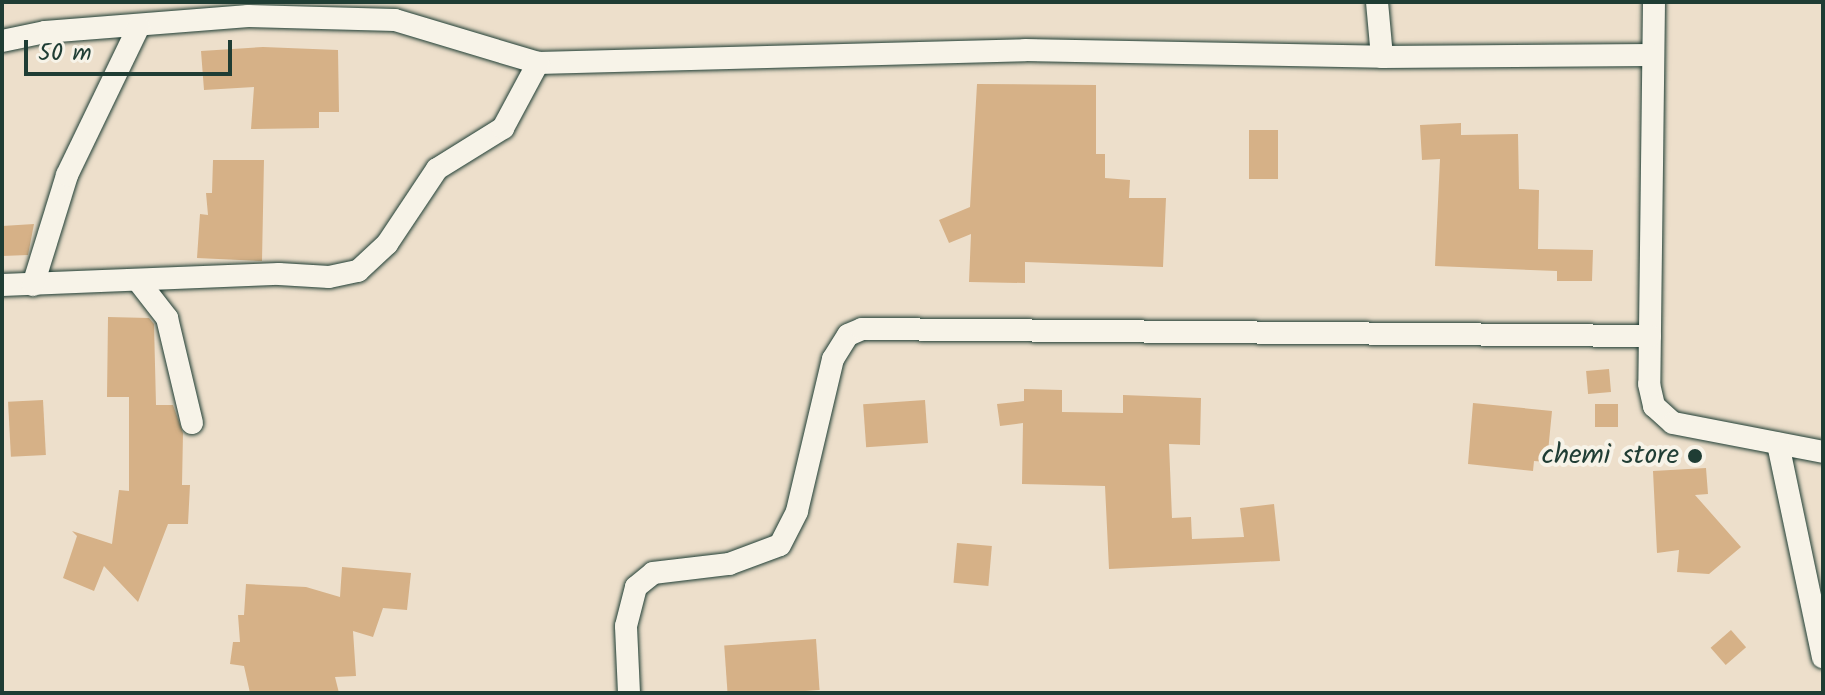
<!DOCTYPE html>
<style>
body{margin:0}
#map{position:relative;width:1825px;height:695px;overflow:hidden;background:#eddfcb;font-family:Kalam,sans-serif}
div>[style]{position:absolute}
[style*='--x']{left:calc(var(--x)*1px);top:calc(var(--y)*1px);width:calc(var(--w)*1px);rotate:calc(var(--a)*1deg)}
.building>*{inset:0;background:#d6b187;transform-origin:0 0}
.roads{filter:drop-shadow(0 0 2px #1f3d34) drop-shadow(0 0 2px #1f3d34)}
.street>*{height:22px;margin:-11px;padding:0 11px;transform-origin:11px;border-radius:11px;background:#f7f3e8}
.dots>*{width:22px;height:22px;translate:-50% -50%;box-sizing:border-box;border:4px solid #f7f3e8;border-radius:50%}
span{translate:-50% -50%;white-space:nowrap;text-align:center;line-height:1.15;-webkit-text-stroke:8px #f7f3e8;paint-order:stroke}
.poi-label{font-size:28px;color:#1f3d34}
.right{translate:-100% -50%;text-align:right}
.frame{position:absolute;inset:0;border:4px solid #1f3d34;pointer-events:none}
.scale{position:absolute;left:24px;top:40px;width:208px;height:36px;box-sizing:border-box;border:4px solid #1f3d34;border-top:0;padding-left:10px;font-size:24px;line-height:28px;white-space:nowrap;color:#1f3d34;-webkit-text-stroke:6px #f7f3e8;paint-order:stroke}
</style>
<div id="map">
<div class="building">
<i style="clip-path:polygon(263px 47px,338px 50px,339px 112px,319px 112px,319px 128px,251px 129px,254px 87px,204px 90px,201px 51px)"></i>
<i style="clip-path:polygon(977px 84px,1096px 85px,1096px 154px,1105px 154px,1105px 178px,1130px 180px,1129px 198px,1166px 198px,1163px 267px,1025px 262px,1025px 283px,969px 282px,971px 234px,949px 243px,939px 220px,970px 207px)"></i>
<i style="clip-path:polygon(1461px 123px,1461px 135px,1518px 134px,1519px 189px,1539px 190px,1538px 249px,1593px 250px,1592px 281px,1557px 281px,1557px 271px,1435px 266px,1440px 159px,1422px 160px,1420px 125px)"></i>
<i style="left:1249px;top:130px;width:29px;height:49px"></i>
<i style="clip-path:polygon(213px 160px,264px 160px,262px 261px,197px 258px,200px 214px,208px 215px,206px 193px,212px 193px)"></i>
<i style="clip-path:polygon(34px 224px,28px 255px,2px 256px,2px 226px)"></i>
<i style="clip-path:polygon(108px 317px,149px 318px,154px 324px,156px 405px,173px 405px,183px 433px,182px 485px,190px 485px,188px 524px,168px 524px,138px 602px,104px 566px,94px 591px,63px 578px,77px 536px,72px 531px,112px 544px,119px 490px,129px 491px,129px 397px,107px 397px)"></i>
<i style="left:1609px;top:369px;width:23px;height:23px;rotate:85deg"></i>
<i style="clip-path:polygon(1024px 389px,1062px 390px,1062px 412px,1123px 413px,1123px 395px,1201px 398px,1200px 445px,1169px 444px,1172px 518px,1191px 517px,1192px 539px,1244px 537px,1240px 508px,1274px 504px,1280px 561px,1109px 569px,1105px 486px,1022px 484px,1023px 423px,1000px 426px,997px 404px,1024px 401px)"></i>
<i style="left:43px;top:400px;width:55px;height:35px;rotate:87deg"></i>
<i style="left:925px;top:400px;width:43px;height:62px;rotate:86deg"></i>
<i style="clip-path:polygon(1473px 403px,1552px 411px,1547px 462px,1534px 461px,1533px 471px,1468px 464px)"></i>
<i style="left:1618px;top:404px;width:23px;height:23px;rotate:90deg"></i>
<i style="clip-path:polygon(1706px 468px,1708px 494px,1695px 495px,1741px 547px,1709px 574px,1677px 572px,1679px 550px,1657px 553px,1653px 471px)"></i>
<i style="left:957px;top:543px;width:35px;height:40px;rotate:5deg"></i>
<i style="clip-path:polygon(342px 567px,411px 573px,407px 610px,383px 608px,373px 637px,353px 631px,356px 676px,335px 677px,339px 693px,250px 693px,244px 666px,230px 664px,233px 642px,240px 642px,238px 615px,244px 615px,246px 584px,306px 587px,340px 597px)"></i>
<i style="left:1731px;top:630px;width:23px;height:27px;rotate:49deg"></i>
<i style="left:816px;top:639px;width:51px;height:92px;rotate:86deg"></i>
</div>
<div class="roads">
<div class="street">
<i style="--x:1377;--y:2;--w:55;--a:84.8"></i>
<i style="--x:1654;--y:2;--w:382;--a:90.7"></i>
<i style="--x:1649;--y:384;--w:23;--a:77"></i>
<i style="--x:1654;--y:406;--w:25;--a:42"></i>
<i style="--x:1673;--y:423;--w:153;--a:10.9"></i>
<i style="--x:2;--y:41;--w:44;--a:-11.8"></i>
<i style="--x:45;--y:32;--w:204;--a:-4.5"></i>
<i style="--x:248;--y:16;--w:147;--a:1.6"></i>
<i style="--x:395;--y:20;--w:149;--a:16.7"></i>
<i style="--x:538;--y:63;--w:487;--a:-1.5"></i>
<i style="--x:1025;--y:50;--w:357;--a:1.1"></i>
<i style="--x:1382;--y:57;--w:270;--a:-0.4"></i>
<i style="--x:139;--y:282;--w:46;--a:52.1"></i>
<i style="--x:167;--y:318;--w:108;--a:76.6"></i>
<i style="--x:2;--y:285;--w:277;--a:-2.3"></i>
<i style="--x:279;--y:274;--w:50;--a:3.4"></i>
<i style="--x:329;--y:277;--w:30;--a:-12"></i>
<i style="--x:358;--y:271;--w:40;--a:-43"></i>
<i style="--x:387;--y:244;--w:90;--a:-56.3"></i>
<i style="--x:437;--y:169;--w:78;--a:-31.8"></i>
<i style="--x:503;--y:128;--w:74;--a:-61.7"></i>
<i style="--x:33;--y:285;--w:115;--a:-72.8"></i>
<i style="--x:67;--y:175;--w:165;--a:-64.2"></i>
<i style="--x:1778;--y:444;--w:218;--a:78.1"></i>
<i style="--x:629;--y:693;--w:67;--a:-92.6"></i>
<i style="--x:626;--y:626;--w:40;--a:-75.6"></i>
<i style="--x:636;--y:587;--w:22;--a:-39"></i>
<i style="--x:653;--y:573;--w:77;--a:-6.8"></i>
<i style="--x:729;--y:564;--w:54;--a:-20.4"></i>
<i style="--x:780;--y:545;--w:38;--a:-63"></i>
<i style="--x:797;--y:511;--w:156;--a:-76.7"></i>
<i style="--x:833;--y:359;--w:28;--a:-58"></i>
<i style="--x:848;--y:335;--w:15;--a:-23"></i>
<i style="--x:862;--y:329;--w:788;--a:0.51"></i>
</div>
</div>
<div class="dots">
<i style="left:1695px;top:456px;background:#1f3d34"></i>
</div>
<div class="poi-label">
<span class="right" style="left:1679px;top:456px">chemi store</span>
</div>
<div class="frame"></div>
<div class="scale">50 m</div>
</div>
